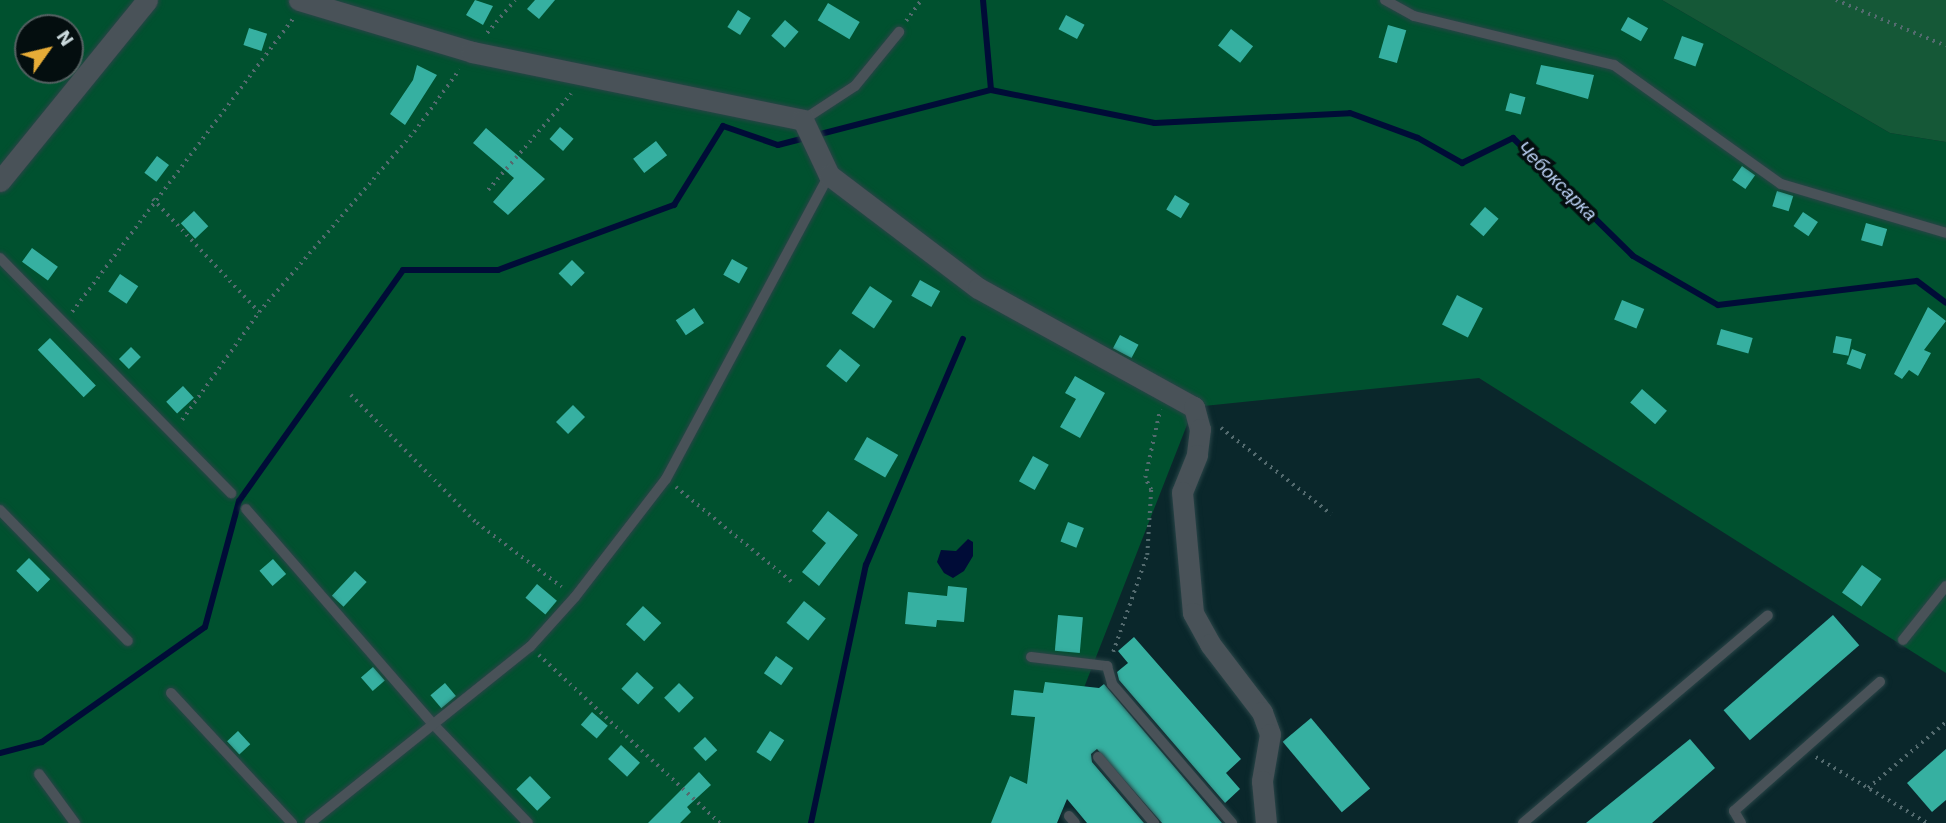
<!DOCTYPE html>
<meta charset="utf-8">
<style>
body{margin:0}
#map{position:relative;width:1946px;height:823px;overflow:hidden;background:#0a272b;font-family:"Work Sans",sans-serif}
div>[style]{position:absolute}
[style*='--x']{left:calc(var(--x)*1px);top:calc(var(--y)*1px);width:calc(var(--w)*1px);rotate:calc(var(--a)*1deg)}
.green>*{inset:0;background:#00512f}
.forest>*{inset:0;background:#155837}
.water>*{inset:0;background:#000c37}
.stream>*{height:6px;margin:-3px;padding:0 3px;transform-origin:3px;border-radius:3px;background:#000c37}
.building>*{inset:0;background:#36b0a1;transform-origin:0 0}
.path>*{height:3.5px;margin-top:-1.75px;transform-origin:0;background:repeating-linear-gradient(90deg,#546b6f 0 2px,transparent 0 7px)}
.roads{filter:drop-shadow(0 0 2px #294447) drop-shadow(0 0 2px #294447)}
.lane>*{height:10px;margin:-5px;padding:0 5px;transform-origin:5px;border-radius:5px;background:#495258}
.street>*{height:21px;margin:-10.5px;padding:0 10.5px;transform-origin:10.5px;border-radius:10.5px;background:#495258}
span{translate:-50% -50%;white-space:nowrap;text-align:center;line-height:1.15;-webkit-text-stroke:7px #040e0f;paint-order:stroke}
.water-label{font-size:19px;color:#bcd2f6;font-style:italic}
.north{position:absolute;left:14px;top:14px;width:70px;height:70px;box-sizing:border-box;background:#040e0f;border:2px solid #546061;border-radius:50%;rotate:56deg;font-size:19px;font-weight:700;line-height:28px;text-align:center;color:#cbdadd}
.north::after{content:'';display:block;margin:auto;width:24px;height:32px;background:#e7ac37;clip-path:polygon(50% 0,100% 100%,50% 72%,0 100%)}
</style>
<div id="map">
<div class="green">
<i style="clip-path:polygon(evenodd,0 0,1662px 0,1890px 133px,1946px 142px,1946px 673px,1479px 378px,1194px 407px,1031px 823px,0 823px,0 0,28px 28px,70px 28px,70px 70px,28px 70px,28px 28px)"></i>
</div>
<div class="forest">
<i style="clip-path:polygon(1662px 0,1946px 0,1946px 142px,1890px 133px)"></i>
</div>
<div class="water">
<i style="clip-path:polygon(968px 539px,973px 542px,973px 556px,964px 571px,953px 578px,944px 573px,937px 562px,941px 550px,956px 551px)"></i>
</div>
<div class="stream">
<i style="--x:983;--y:0;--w:90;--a:84.9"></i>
<i style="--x:991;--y:90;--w:167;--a:11.4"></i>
<i style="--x:1155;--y:123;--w:195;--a:-2.9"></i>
<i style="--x:1350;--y:113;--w:72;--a:20.2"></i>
<i style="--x:1418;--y:138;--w:51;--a:29.6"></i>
<i style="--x:1462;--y:163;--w:57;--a:-26.1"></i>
<i style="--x:1513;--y:138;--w:168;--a:44.5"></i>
<i style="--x:1633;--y:256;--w:98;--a:30"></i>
<i style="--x:1718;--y:305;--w:200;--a:-6.9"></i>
<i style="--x:1917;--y:281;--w:36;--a:37"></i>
<i style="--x:0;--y:753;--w:43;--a:-14.7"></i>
<i style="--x:42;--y:742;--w:199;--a:-35.2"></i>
<i style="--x:205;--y:627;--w:131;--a:-74.9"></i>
<i style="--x:239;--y:501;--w:283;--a:-54.6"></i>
<i style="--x:403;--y:270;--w:95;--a:0"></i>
<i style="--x:498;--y:270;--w:188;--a:-20.3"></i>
<i style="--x:674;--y:205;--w:93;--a:-58.2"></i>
<i style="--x:723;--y:126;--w:58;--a:19.1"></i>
<i style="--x:778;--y:145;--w:220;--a:-14.5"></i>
<i style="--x:811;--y:823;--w:264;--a:-78"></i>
<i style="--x:866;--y:565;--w:246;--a:-66.8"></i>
</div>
<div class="building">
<i style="clip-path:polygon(475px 0,493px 6px,483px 25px,466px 15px)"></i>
<i style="clip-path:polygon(535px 0,555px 0,539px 19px,527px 9px)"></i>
<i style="left:828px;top:3px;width:37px;height:20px;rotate:31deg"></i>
<i style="left:738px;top:10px;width:15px;height:20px;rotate:32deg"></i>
<i style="left:1066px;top:15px;width:21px;height:16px;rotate:28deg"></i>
<i style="left:1628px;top:17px;width:23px;height:15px;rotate:29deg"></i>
<i style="left:785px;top:20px;width:18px;height:21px;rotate:41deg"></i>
<i style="left:1388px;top:25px;width:19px;height:34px;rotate:16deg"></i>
<i style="left:249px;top:28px;width:19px;height:18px;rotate:18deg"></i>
<i style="left:1231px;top:29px;width:28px;height:21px;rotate:38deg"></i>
<i style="left:1682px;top:36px;width:23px;height:24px;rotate:20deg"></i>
<i style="clip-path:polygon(417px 65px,437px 75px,405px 125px,390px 114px,413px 80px)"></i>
<i style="clip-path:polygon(1541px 65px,1594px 75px,1588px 99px,1536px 84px)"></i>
<i style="left:1510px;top:93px;width:16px;height:18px;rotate:15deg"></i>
<i style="left:560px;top:127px;width:18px;height:16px;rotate:41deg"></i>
<i style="clip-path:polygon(486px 128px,545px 179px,508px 215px,493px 202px,514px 178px,473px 143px)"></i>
<i style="left:656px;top:141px;width:18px;height:29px;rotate:52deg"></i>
<i style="left:157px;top:156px;width:15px;height:21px;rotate:37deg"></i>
<i style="left:1742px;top:166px;width:16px;height:17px;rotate:35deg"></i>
<i style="left:1777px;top:191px;width:17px;height:16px;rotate:17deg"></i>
<i style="left:1175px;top:195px;width:17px;height:17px;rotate:31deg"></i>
<i style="left:1485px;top:207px;width:18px;height:23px;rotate:41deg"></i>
<i style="left:194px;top:211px;width:21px;height:18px;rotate:47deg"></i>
<i style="left:1803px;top:212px;width:18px;height:17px;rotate:34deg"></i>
<i style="left:1866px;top:223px;width:22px;height:18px;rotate:16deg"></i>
<i style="left:32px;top:248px;width:32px;height:17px;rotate:36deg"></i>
<i style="left:732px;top:259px;width:18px;height:18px;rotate:29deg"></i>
<i style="left:572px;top:260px;width:18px;height:19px;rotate:45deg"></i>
<i style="left:120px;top:274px;width:22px;height:21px;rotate:34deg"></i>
<i style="left:920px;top:280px;width:23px;height:18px;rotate:29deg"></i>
<i style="left:870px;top:286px;width:27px;height:33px;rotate:34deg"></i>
<i style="left:1457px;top:295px;width:29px;height:33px;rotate:27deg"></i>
<i style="left:1622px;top:300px;width:24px;height:21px;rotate:22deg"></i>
<i style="clip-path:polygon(1928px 307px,1946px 321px,1924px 350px,1931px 353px,1918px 376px,1909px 370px,1902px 379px,1894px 374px)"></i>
<i style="left:694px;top:308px;width:18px;height:22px;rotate:56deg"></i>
<i style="left:1721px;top:329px;width:33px;height:16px;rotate:16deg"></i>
<i style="left:1120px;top:335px;width:21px;height:15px;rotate:28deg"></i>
<i style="left:1836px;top:336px;width:16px;height:17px;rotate:11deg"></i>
<i style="left:50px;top:338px;width:66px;height:17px;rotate:46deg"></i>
<i style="left:131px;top:347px;width:14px;height:17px;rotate:45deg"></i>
<i style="left:840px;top:349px;width:26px;height:22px;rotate:39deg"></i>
<i style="left:1852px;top:349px;width:15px;height:16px;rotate:20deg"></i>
<i style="clip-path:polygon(1075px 376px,1105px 393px,1080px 438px,1060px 427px,1076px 399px,1065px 393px)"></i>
<i style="left:183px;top:386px;width:16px;height:23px;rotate:47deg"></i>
<i style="left:1642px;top:389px;width:33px;height:18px;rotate:41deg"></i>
<i style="left:573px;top:405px;width:17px;height:24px;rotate:45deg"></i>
<i style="left:867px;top:437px;width:36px;height:26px;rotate:30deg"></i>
<i style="left:1033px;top:456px;width:18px;height:29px;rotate:29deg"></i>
<i style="clip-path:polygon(828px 511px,858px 535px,819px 586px,802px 572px,826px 543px,812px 531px)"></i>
<i style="left:1068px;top:522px;width:17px;height:21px;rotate:21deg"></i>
<i style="left:29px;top:558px;width:30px;height:18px;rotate:45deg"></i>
<i style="left:273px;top:559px;width:20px;height:18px;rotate:49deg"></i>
<i style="left:1862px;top:565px;width:24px;height:34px;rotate:36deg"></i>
<i style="left:355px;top:571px;width:16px;height:34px;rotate:43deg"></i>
<i style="left:537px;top:584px;width:26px;height:18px;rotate:40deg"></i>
<i style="clip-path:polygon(948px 586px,967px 588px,964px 622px,937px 620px,936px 627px,905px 624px,908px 592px,947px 596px)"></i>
<i style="left:804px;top:601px;width:28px;height:28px;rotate:39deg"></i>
<i style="left:643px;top:606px;width:25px;height:25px;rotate:43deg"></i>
<i style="left:1058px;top:615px;width:25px;height:36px;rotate:5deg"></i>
<i style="left:1833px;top:615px;width:40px;height:145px;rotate:49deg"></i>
<i style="clip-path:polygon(1134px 637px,1241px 759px,1226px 773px,1240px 789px,1225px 803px,1119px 680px,1117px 672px,1128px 663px,1118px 651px)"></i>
<i style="left:776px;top:656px;width:21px;height:21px;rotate:35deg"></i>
<i style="left:373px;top:667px;width:18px;height:16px;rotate:49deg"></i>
<i style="left:637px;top:672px;width:23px;height:23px;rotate:43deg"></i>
<i style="clip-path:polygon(1045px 682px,1099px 688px,1104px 684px,1222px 823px,1162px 823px,1097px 749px,1091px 754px,1092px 762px,1144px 823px,1087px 823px,1067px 799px,1057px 823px,991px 823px,1010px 776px,1027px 784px,1035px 717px,1011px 715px,1014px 690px,1043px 693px)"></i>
<i style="left:445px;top:683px;width:17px;height:19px;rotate:50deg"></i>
<i style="left:679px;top:683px;width:21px;height:21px;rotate:45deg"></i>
<i style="left:592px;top:712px;width:21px;height:17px;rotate:41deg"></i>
<i style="left:1311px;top:718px;width:92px;height:37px;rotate:50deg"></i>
<i style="left:238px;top:731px;width:18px;height:15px;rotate:47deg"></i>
<i style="left:770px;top:731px;width:17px;height:25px;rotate:33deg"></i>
<i style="left:705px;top:737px;width:18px;height:16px;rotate:47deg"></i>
<i style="clip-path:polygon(1690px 739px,1715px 768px,1652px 823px,1586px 823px)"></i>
<i style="left:621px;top:745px;width:26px;height:19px;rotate:43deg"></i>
<i style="clip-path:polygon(1946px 749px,1946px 800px,1932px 812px,1907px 783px)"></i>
<i style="clip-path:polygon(699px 772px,711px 785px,687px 807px,691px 812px,680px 823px,648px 823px)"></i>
<i style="left:530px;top:776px;width:30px;height:19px;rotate:46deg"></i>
</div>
<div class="path">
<i style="--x:1836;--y:0;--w:119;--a:22.7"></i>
<i style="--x:906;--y:21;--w:26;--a:-54"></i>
<i style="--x:487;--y:33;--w:43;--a:-49.7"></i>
<i style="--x:488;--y:190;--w:127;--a:-49.2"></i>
<i style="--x:153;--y:199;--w:155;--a:46.8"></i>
<i style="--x:72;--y:312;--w:367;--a:-53"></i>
<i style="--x:351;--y:395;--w:180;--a:45.5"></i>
<i style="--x:477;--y:523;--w:106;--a:37"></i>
<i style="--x:182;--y:420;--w:133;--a:-54.5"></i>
<i style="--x:259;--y:312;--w:238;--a:-49.3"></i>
<i style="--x:414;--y:132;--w:77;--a:-54"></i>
<i style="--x:1221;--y:428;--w:140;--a:38"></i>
<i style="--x:676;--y:487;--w:150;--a:39.3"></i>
<i style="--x:1113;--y:652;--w:103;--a:-70.7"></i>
<i style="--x:1147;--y:555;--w:65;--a:-86.5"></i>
<i style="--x:1151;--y:490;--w:13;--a:-117"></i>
<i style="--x:1145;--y:478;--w:70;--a:-77.6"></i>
<i style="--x:539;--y:655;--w:247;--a:42.9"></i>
<i style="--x:1816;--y:757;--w:129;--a:30.7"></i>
<i style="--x:1868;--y:788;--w:102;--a:-40.2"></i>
</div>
<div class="roads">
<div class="lane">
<i style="--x:1385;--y:0;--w:33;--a:29"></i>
<i style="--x:1414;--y:16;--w:206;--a:13.8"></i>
<i style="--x:1614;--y:65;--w:205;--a:35.5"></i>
<i style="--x:1781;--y:184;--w:172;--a:16.5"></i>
<i style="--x:803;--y:120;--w:62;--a:-33.2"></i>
<i style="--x:855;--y:86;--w:70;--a:-50.8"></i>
<i style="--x:0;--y:258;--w:330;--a:45.5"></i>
<i style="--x:246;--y:509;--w:285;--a:49"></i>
<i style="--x:433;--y:724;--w:137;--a:46.2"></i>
<i style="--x:0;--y:510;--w:183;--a:45.7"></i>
<i style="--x:1903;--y:640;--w:69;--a:-51.5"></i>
<i style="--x:1031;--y:657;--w:77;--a:6.8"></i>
<i style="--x:1107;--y:666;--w:19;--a:74"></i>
<i style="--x:1112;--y:684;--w:184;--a:49.2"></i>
<i style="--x:171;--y:693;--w:178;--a:47.1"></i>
<i style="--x:1098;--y:757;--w:87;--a:49.7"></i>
<i style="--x:39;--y:774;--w:61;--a:53.7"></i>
<i style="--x:1069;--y:816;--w:9;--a:49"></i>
<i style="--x:310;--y:823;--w:282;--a:-38.7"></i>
<i style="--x:530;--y:647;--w:67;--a:-48"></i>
<i style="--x:575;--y:597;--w:149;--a:-52.4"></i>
<i style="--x:666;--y:479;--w:345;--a:-61.8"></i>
<i style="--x:1523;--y:823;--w:321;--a:-40.3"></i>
<i style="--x:1741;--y:823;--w:14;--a:-120"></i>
<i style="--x:1734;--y:811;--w:195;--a:-41.5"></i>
</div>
<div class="street">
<i style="--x:299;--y:0;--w:181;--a:16.7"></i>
<i style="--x:472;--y:52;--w:338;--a:11.6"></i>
<i style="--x:803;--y:120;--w:61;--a:64.7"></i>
<i style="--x:829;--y:175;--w:187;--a:37.2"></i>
<i style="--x:978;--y:288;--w:247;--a:28.9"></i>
<i style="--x:1194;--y:407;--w:23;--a:75"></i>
<i style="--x:1200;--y:429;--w:26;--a:97"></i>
<i style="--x:1197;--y:455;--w:40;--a:112"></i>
<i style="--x:1182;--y:492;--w:121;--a:84.8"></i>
<i style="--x:1193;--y:613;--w:35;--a:61"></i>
<i style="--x:1210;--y:644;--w:86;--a:52.6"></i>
<i style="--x:1262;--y:712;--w:23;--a:70"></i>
<i style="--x:1270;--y:734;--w:48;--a:99.7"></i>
<i style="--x:1262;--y:781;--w:42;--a:84.6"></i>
<i style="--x:0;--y:181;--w:233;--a:-50.9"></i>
</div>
</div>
<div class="water-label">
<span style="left:1557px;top:181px;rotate:45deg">Чебоксарка</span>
</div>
<div class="north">N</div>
</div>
